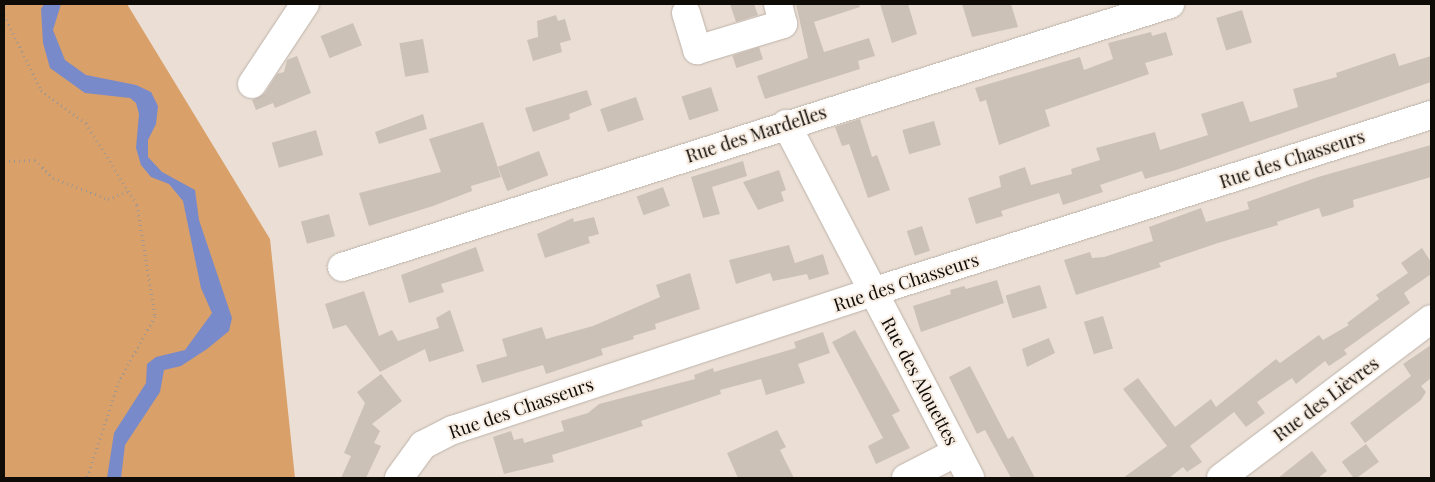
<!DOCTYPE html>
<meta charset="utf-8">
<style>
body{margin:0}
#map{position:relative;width:1435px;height:482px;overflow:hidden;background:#ebdfd5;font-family:"Playfair Display",serif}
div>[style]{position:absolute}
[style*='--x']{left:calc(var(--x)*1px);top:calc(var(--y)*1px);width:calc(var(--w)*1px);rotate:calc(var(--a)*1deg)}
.forest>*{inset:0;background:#d9a06a}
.water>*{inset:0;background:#788ac9}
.building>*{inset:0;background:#ccc1b7;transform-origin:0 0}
.path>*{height:3px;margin-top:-1.5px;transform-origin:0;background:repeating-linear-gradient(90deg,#a0978f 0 1px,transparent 0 5px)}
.roads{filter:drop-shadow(0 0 1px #bdb2a9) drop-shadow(0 0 1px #bdb2a9)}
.minor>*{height:28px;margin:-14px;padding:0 14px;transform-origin:14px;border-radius:14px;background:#fff}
span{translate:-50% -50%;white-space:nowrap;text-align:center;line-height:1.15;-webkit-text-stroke:4px #f8ede2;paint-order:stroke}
.street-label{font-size:18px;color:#0f0c08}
.frame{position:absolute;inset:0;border:5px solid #0f0c08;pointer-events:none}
</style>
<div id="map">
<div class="forest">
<i style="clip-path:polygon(4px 4px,127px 4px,270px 239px,295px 478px,4px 478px)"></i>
</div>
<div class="water">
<i style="clip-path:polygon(44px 4px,61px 4px,53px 30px,65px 60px,86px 75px,136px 85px,151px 92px,158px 106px,156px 124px,148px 140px,148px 157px,162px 172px,195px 190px,199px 220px,232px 318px,229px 331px,207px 349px,181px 366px,164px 370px,160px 392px,125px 445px,121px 478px,107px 478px,114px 433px,146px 383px,147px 364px,156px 357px,185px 350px,212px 313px,201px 288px,183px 201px,169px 184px,151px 177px,141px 165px,136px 148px,139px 114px,136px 103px,130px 98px,85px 93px,50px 68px,43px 43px,41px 9px)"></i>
</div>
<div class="building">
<i style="clip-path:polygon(730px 4px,754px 4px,758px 15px,736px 22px)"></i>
<i style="clip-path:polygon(796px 4px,859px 4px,860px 7px,814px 22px,824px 52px,869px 38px,875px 56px,858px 61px,860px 69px,765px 99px,757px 76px,808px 58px)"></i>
<i style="clip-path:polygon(880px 4px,908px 4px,917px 34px,892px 43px)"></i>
<i style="clip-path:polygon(962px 4px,1011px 4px,1018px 27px,972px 37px)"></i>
<i style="left:1242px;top:10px;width:34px;height:27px;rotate:73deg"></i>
<i style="clip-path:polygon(556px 15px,558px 21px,565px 19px,571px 40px,560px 43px,562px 52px,533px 61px,527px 40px,538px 37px,537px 21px)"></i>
<i style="left:353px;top:23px;width:24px;height:35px;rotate:68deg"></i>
<i style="clip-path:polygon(1151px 32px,1152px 36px,1166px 32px,1173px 55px,1145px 63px,1149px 74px,1045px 110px,1050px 126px,999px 145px,986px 100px,980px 102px,975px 88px,1080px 57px,1084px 70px,1113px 59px,1108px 43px)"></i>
<i style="left:423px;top:39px;width:34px;height:24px;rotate:80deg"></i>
<i style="left:759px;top:47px;width:13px;height:28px;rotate:72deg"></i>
<i style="clip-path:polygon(1395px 53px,1399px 66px,1431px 56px,1431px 82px,1176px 170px,1145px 179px,1142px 171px,1100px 185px,1103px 192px,1063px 205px,1059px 193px,1001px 211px,1003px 216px,976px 224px,968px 198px,1001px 187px,999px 176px,1025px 167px,1031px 185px,1072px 174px,1071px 169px,1100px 160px,1096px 148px,1155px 132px,1160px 150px,1208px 135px,1201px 114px,1243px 101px,1250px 122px,1267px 117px,1298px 107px,1293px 89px,1337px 77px,1336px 73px)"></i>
<i style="clip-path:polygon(297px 56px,311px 93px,275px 108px,273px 103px,256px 110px,252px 100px,265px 93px,277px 74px,284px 72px,287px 60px)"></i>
<i style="left:711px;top:87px;width:25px;height:31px;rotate:72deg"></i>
<i style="clip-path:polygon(587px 90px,592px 105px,569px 114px,570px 119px,533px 132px,525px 108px)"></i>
<i style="left:636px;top:97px;width:24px;height:38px;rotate:71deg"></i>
<i style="clip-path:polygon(423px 114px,427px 129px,379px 144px,375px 132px)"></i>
<i style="clip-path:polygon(860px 119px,872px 157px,877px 155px,890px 190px,868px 198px,849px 144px,842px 146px,835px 127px)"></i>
<i style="left:934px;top:121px;width:25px;height:33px;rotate:74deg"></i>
<i style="clip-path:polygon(483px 122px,501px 177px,471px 186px,472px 191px,433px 206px,369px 226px,359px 193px,441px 172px,429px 139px)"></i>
<i style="left:316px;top:130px;width:26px;height:46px;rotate:74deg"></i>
<i style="clip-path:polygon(1431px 145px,1431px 177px,1353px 200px,1354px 207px,1330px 215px,1322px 217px,1319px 208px,1277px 222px,1278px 225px,1218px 243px,1159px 263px,1161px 267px,1076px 295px,1064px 260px,1090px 252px,1092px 258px,1104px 257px,1153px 241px,1149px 227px,1201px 208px,1206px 222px,1249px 209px,1247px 202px,1318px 177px)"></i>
<i style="left:539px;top:151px;width:26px;height:44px;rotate:69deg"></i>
<i style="clip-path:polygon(743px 161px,747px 176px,712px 187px,720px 214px,703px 218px,691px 177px)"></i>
<i style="clip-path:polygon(779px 170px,786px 190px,781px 192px,784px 201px,758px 210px,743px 182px)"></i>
<i style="left:663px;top:187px;width:20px;height:28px;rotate:70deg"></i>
<i style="left:329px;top:214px;width:23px;height:29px;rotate:75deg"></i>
<i style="clip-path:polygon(594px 217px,599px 234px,588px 237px,590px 243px,545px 258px,537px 234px,573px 218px,574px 222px)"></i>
<i style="left:922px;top:226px;width:26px;height:16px;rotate:72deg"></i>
<i style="clip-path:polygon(789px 245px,795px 263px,823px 254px,829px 274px,809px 280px,807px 274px,773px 281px,770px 273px,736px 284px,729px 260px)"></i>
<i style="clip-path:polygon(476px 247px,484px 271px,441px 284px,444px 292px,409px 303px,401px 275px)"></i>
<i style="clip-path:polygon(1422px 248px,1431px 262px,1431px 274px,1404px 293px,1410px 303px,1344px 350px,1347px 354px,1329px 366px,1325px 361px,1296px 384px,1292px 378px,1257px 402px,1265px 413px,1246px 427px,1234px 412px,1190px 446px,1202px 462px,1187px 472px,1183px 467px,1169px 478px,1123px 478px,1167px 446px,1123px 389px,1138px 378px,1175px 427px,1211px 399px,1216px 407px,1276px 359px,1280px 363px,1319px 335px,1323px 340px,1349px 325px,1347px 323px,1379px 299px,1376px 295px,1408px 273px,1401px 263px)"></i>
<i style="clip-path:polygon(690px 273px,700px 309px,655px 324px,656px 329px,633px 336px,634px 339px,601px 349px,603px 355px,546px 374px,543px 365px,482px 383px,476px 365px,507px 356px,502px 339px,542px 327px,546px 339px,593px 326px,660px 297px,656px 285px)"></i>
<i style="clip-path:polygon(997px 280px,1004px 303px,921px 332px,913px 306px,951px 294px,950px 290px,964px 286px,966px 289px)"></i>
<i style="left:1040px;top:285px;width:24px;height:36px;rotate:73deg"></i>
<i style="clip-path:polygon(364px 291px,379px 336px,392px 330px,398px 341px,439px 328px,436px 318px,450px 310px,464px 351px,429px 362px,425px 349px,380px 372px,346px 325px,333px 329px,325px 304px)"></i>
<i style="left:1103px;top:316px;width:34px;height:20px;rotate:73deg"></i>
<i style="clip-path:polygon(855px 330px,900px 411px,892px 415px,910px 448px,876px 464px,868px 446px,883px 438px,832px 342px)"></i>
<i style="clip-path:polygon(823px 332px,830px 353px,798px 364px,805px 383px,766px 395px,761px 379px,720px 390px,721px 394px,641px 421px,643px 426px,552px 455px,554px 462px,504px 474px,493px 437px,511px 431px,514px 440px,523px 438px,524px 443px,564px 431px,561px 421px,588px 413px,599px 404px,695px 379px,694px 375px,713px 368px,714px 372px,796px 348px,794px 342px)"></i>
<i style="clip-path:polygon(1049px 338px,1055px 353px,1027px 367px,1022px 349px)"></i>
<i style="clip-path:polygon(1431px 345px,1431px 378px,1421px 386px,1426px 392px,1421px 400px,1365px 443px,1350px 423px,1411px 376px,1403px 364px)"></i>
<i style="clip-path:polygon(970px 366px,1008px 439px,1013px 436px,1035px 478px,1011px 478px,985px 430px,977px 434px,949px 377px)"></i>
<i style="clip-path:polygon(381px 374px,402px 401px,372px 424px,380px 431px,374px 443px,381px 446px,366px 478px,341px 478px,351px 456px,344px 453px,365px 403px,357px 392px)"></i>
<i style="clip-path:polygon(777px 430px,786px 447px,780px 450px,794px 478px,738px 478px,727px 453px)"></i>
<i style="left:1366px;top:444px;width:22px;height:30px;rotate:54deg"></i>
<i style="clip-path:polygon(1312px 451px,1327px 471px,1318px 478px,1278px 478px)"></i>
</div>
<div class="path">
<i style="--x:4;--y:15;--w:84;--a:63.7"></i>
<i style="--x:41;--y:90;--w:56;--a:36.3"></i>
<i style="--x:86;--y:123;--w:97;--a:58.1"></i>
<i style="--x:137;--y:205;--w:112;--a:80.8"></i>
<i style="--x:155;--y:316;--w:74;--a:119"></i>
<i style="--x:119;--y:381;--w:102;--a:108.3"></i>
<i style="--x:4;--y:161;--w:31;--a:-2"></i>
<i style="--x:35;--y:160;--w:25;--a:45"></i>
<i style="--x:53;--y:178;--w:59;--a:20.9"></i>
<i style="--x:108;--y:199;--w:22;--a:-21"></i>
</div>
<div class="roads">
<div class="minor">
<i style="--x:686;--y:13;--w:39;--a:73"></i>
<i style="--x:697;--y:50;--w:90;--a:-16.8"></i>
<i style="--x:783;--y:24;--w:21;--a:-104"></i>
<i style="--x:252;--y:84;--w:96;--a:-56.5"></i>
<i style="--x:786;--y:124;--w:399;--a:62.5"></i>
<i style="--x:342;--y:267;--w:869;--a:-17.62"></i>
<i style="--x:399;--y:478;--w:41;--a:-54"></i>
<i style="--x:423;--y:445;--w:34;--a:-27"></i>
<i style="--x:453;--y:430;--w:441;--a:-18.2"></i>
<i style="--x:872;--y:292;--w:586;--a:-17.57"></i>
<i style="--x:906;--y:478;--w:57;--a:-27"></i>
<i style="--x:1221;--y:478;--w:263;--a:-37.1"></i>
</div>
</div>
<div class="street-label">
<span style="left:756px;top:134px;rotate:-18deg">Rue des Mardelles</span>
<span style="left:1292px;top:159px;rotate:-18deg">Rue des Chasseurs</span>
<span style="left:906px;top:282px;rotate:-18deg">Rue des Chasseurs</span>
<span style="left:920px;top:381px;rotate:62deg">Rue des Alouettes</span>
<span style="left:1326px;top:399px;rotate:-37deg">Rue des Lièvres</span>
<span style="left:521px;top:408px;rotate:-19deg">Rue des Chasseurs</span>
</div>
<div class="frame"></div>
</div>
